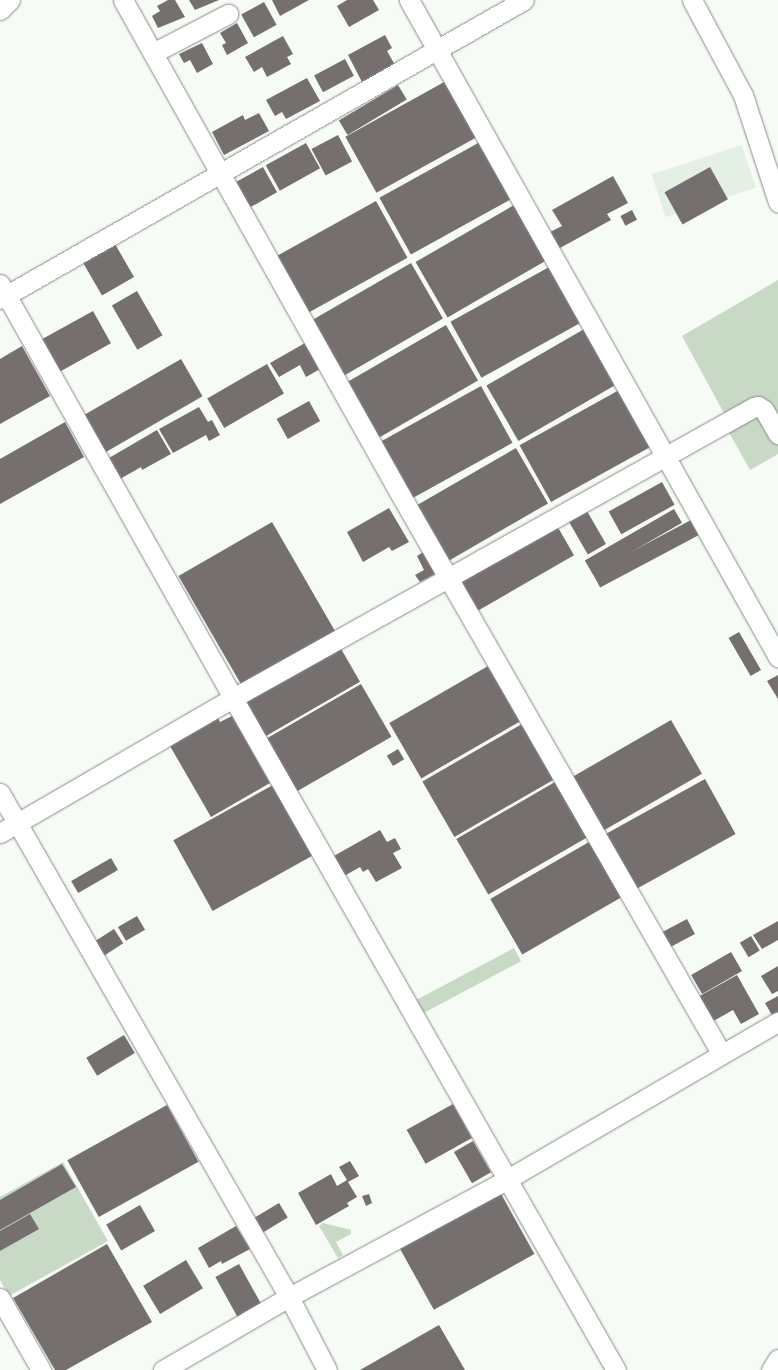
<!DOCTYPE html>
<style>
body{margin:0}
#map{position:relative;width:778px;height:1370px;overflow:hidden;background:#f6fbf5;font-family:"DM Sans",sans-serif}
div>[style]{position:absolute}
[style*='--x']{left:calc(var(--x)*1px);top:calc(var(--y)*1px);width:calc(var(--w)*1px);rotate:calc(var(--a)*1deg)}
.built>*{inset:0;background:#e5f0e4;transform-origin:0 0}
.green>*{inset:0;background:#c8dac6;transform-origin:0 0}
.building>*{inset:0;background:#766f6f;transform-origin:0 0}
.roads{filter:drop-shadow(0 0 1px #878c87) drop-shadow(0 0 1px #878c87)}
.street>*{height:19px;margin:-9.5px;padding:0 9.5px;transform-origin:9.5px;border-radius:9.5px;background:#fff}
span{translate:-50% -50%;white-space:nowrap;text-align:center;line-height:1.15;-webkit-text-stroke:5px #f6fbf5;paint-order:stroke}
</style>
<div id="map">
<div class="built">
<i style="left:742px;top:145px;width:45px;height:95px;rotate:72deg"></i>
</div>
<div class="green">
<i style="clip-path:polygon(778px 280px,778px 423px,768px 405px,726px 417px,682px 336px)"></i>
<i style="clip-path:polygon(759px 409px,778px 443px,778px 454px,750px 470px,726px 427px)"></i>
<i style="left:514px;top:948px;width:15px;height:114px;rotate:62deg"></i>
<i style="clip-path:polygon(63px 1162px,108px 1241px,9px 1296px,0 1280px,0 1197px)"></i>
<i style="clip-path:polygon(323px 1223px,351px 1230px,351px 1234px,336px 1242px,343px 1255px,338px 1258px,319px 1226px)"></i>
</div>
<div class="building">
<i style="clip-path:polygon(168px 0,175px 0,185px 17px,158px 28px,152px 16px,160px 11px,157px 6px)"></i>
<i style="clip-path:polygon(189px 0,219px 0,195px 10px)"></i>
<i style="clip-path:polygon(272px 0,309px 0,280px 16px)"></i>
<i style="clip-path:polygon(347px 0,373px 0,379px 10px,349px 27px,337px 6px)"></i>
<i style="left:264px;top:2px;width:26px;height:26px;rotate:61deg"></i>
<i style="clip-path:polygon(237px 23px,248px 43px,227px 55px,222px 45px,226px 43px,220px 33px)"></i>
<i style="clip-path:polygon(385px 35px,392px 48px,387px 51px,395px 65px,362px 82px,348px 55px)"></i>
<i style="clip-path:polygon(283px 36px,293px 54px,287px 57px,291px 64px,267px 77px,262px 67px,254px 72px,245px 57px)"></i>
<i style="clip-path:polygon(202px 43px,213px 64px,197px 73px,190px 60px,184px 63px,179px 54px)"></i>
<i style="left:345px;top:59px;width:19px;height:35px;rotate:62deg"></i>
<i style="clip-path:polygon(307px 78px,320px 101px,286px 119px,282px 112px,275px 116px,266px 100px)"></i>
<i style="left:446px;top:81px;width:64px;height:115px;rotate:61deg"></i>
<i style="left:398px;top:85px;width:17px;height:69px;rotate:59deg"></i>
<i style="clip-path:polygon(259px 113px,269px 131px,224px 155px,212px 132px,243px 115px,245px 120px)"></i>
<i style="left:338px;top:135px;width:30px;height:30px;rotate:62deg"></i>
<i style="left:480px;top:142px;width:65px;height:115px;rotate:61deg"></i>
<i style="left:306px;top:143px;width:29px;height:46px;rotate:61deg"></i>
<i style="left:263px;top:167px;width:29px;height:34px;rotate:61deg"></i>
<i style="left:710px;top:167px;width:37px;height:52px;rotate:61deg"></i>
<i style="clip-path:polygon(613px 176px,628px 203px,607px 214px,611px 220px,560px 248px,550px 232px,562px 226px,552px 210px)"></i>
<i style="left:376px;top:201px;width:65px;height:115px;rotate:61deg"></i>
<i style="left:516px;top:204px;width:64px;height:116px;rotate:60deg"></i>
<i style="left:632px;top:210px;width:11px;height:13px;rotate:63deg"></i>
<i style="left:115px;top:244px;width:38px;height:37px;rotate:60deg"></i>
<i style="left:411px;top:263px;width:64px;height:115px;rotate:60deg"></i>
<i style="left:551px;top:266px;width:64px;height:115px;rotate:61deg"></i>
<i style="left:137px;top:291px;width:51px;height:29px;rotate:60deg"></i>
<i style="left:93px;top:311px;width:37px;height:60px;rotate:61deg"></i>
<i style="left:446px;top:325px;width:64px;height:115px;rotate:60deg"></i>
<i style="left:586px;top:328px;width:64px;height:115px;rotate:60deg"></i>
<i style="clip-path:polygon(305px 343px,320px 369px,306px 377px,300px 365px,279px 377px,270px 363px)"></i>
<i style="clip-path:polygon(22px 346px,50px 396px,0 424px,0 359px)"></i>
<i style="left:181px;top:359px;width:43px;height:115px;rotate:60deg"></i>
<i style="left:267px;top:364px;width:34px;height:69px;rotate:60deg"></i>
<i style="left:481px;top:386px;width:65px;height:115px;rotate:61deg"></i>
<i style="left:621px;top:389px;width:65px;height:116px;rotate:61deg"></i>
<i style="left:309px;top:401px;width:23px;height:37px;rotate:61deg"></i>
<i style="clip-path:polygon(199px 407px,208px 422px,212px 420px,220px 435px,209px 441px,206px 435px,173px 453px,159px 429px)"></i>
<i style="clip-path:polygon(65px 422px,84px 457px,0 504px,0 459px)"></i>
<i style="clip-path:polygon(157px 430px,171px 454px,142px 470px,141px 467px,120px 479px,109px 458px)"></i>
<i style="left:516px;top:448px;width:64px;height:115px;rotate:60deg"></i>
<i style="left:662px;top:482px;width:26px;height:61px;rotate:61deg"></i>
<i style="clip-path:polygon(389px 508px,409px 542px,392px 551px,389px 547px,363px 562px,347px 532px)"></i>
<i style="left:674px;top:509px;width:16px;height:103px;rotate:60deg"></i>
<i style="left:587px;top:511px;width:38px;height:21px;rotate:60deg"></i>
<i style="left:691px;top:520px;width:17px;height:112px;rotate:62deg"></i>
<i style="left:272px;top:522px;width:128px;height:108px;rotate:60deg"></i>
<i style="left:556px;top:524px;width:36px;height:112px;rotate:60deg"></i>
<i style="clip-path:polygon(425px 551px,437px 573px,420px 582px,415px 575px,424px 570px,417px 556px)"></i>
<i style="left:739px;top:632px;width:44px;height:12px;rotate:60deg"></i>
<i style="left:340px;top:647px;width:40px;height:109px;rotate:60deg"></i>
<i style="left:488px;top:666px;width:64px;height:114px;rotate:60deg"></i>
<i style="clip-path:polygon(778px 675px,778px 699px,767px 681px)"></i>
<i style="left:361px;top:684px;width:61px;height:109px;rotate:60deg"></i>
<i style="clip-path:polygon(232px 716px,270px 783px,211px 817px,170px 746px,218px 718px,220px 722px)"></i>
<i style="left:671px;top:720px;width:62px;height:115px;rotate:60deg"></i>
<i style="left:522px;top:724px;width:64px;height:115px;rotate:60deg"></i>
<i style="left:398px;top:749px;width:12px;height:13px;rotate:59deg"></i>
<i style="left:705px;top:779px;width:63px;height:115px;rotate:61deg"></i>
<i style="left:555px;top:782px;width:64px;height:114px;rotate:60deg"></i>
<i style="left:273px;top:785px;width:81px;height:114px;rotate:61deg"></i>
<i style="clip-path:polygon(380px 830px,387px 842px,395px 838px,401px 849px,393px 853px,402px 868px,376px 882px,368px 869px,363px 872px,360px 867px,344px 876px,332px 857px)"></i>
<i style="left:589px;top:842px;width:64px;height:114px;rotate:60deg"></i>
<i style="left:111px;top:858px;width:14px;height:46px;rotate:60deg"></i>
<i style="left:137px;top:916px;width:16px;height:22px;rotate:60deg"></i>
<i style="left:687px;top:919px;width:17px;height:31px;rotate:62deg"></i>
<i style="clip-path:polygon(778px 921px,778px 940px,762px 949px,753px 935px)"></i>
<i style="left:114px;top:929px;width:17px;height:23px;rotate:57deg"></i>
<i style="left:751px;top:936px;width:17px;height:13px;rotate:59deg"></i>
<i style="left:731px;top:952px;width:22px;height:46px;rotate:60deg"></i>
<i style="clip-path:polygon(778px 966px,778px 991px,772px 994px,761px 976px)"></i>
<i style="clip-path:polygon(737px 975px,759px 1014px,741px 1024px,733px 1010px,710px 1023px,696px 998px)"></i>
<i style="clip-path:polygon(778px 996px,778px 1014px,773px 1017px,765px 1003px)"></i>
<i style="left:124px;top:1035px;width:21px;height:44px;rotate:59deg"></i>
<i style="left:453px;top:1104px;width:39px;height:53px;rotate:61deg"></i>
<i style="left:167px;top:1105px;width:65px;height:114px;rotate:61deg"></i>
<i style="left:473px;top:1141px;width:36px;height:22px;rotate:60deg"></i>
<i style="clip-path:polygon(350px 1161px,359px 1176px,348px 1182px,357px 1197px,347px 1203px,349px 1206px,316px 1225px,298px 1193px,331px 1174px,337px 1186px,347px 1180px,339px 1167px)"></i>
<i style="clip-path:polygon(62px 1164px,76px 1187px,0 1230px,0 1200px)"></i>
<i style="left:500px;top:1192px;width:71px;height:115px;rotate:61deg"></i>
<i style="clip-path:polygon(369px 1194px,372px 1203px,366px 1206px,362px 1196px)"></i>
<i style="left:279px;top:1203px;width:17px;height:30px;rotate:59deg"></i>
<i style="left:140px;top:1205px;width:30px;height:39px;rotate:60deg"></i>
<i style="clip-path:polygon(30px 1214px,39px 1229px,0 1251px,0 1231px)"></i>
<i style="clip-path:polygon(236px 1226px,250px 1249px,222px 1264px,221px 1261px,209px 1268px,198px 1248px)"></i>
<i style="clip-path:polygon(107px 1244px,152px 1322px,66px 1370px,55px 1370px,13px 1298px)"></i>
<i style="left:186px;top:1260px;width:33px;height:50px;rotate:59deg"></i>
<i style="left:239px;top:1264px;width:47px;height:27px;rotate:61deg"></i>
<i style="clip-path:polygon(439px 1325px,465px 1370px,360px 1370px)"></i>
</div>
<div class="roads">
<div class="street">
<i style="--x:123;--y:0;--w:566;--a:60.72"></i>
<i style="--x:400;--y:494;--w:645;--a:60.13"></i>
<i style="--x:409;--y:0;--w:754;--a:60.68"></i>
<i style="--x:692;--y:0;--w:108;--a:61.8"></i>
<i style="--x:743;--y:95;--w:113;--a:71.9"></i>
<i style="--x:0;--y:10;--w:14;--a:-45"></i>
<i style="--x:153;--y:53;--w:85;--a:-27.5"></i>
<i style="--x:0;--y:284;--w:475;--a:60.6"></i>
<i style="--x:233;--y:698;--w:773;--a:60.32"></i>
<i style="--x:0;--y:299;--w:603;--a:-29.71"></i>
<i style="--x:0;--y:793;--w:581;--a:60.17"></i>
<i style="--x:289;--y:1297;--w:82;--a:62.5"></i>
<i style="--x:0;--y:833;--w:269;--a:-30.1"></i>
<i style="--x:233;--y:698;--w:597;--a:-29.19"></i>
<i style="--x:754;--y:407;--w:4;--a:-14"></i>
<i style="--x:758;--y:406;--w:7;--a:34"></i>
<i style="--x:764;--y:410;--w:28;--a:60"></i>
<i style="--x:0;--y:1298;--w:83;--a:60.3"></i>
<i style="--x:163;--y:1370;--w:146;--a:-30.1"></i>
<i style="--x:289;--y:1297;--w:247;--a:-28.3"></i>
<i style="--x:506;--y:1180;--w:315;--a:-30.2"></i>
<i style="--x:771;--y:1370;--w:13;--a:-58"></i>
</div>
</div>
</div>
